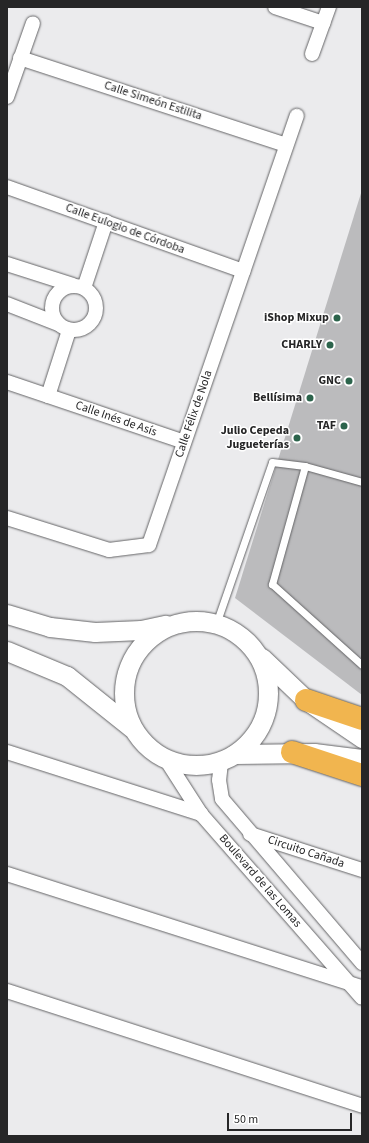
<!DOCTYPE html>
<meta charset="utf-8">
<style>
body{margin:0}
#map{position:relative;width:369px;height:1143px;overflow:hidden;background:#ebebed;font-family:"Source Sans 3",sans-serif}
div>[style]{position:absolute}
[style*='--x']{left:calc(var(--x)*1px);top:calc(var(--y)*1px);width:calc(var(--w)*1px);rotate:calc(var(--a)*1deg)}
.building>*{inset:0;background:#bbbbbd}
.roads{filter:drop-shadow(0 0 1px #646466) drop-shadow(0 0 1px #646466)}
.lane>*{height:7px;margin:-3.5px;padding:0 3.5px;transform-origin:3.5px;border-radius:3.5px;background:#fff}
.street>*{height:14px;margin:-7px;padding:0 7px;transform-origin:7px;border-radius:7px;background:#fff}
.street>.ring{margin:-7px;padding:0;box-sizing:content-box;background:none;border:14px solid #fff;border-radius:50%}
.secondary>*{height:19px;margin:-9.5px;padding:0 9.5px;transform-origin:9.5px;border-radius:9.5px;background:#fff}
.secondary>.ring{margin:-9.5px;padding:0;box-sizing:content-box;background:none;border:19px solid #fff;border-radius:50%}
.highway>*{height:22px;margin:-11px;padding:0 11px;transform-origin:11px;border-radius:11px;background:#f1b54f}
.dots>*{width:11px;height:11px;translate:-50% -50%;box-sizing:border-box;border:2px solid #fff;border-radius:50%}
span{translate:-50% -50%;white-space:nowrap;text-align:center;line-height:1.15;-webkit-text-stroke:3px #fff;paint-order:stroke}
.street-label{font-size:12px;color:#262627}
.poi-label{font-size:12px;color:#262627;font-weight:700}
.right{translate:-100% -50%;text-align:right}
.frame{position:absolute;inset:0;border:8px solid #262627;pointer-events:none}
.scale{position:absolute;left:227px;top:1113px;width:125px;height:18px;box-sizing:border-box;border:2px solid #262627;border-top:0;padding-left:5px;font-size:12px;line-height:14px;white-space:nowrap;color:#262627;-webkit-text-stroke:3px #fff;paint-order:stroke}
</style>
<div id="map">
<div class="building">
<i style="clip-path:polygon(362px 190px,362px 695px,235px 598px)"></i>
</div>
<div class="roads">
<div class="lane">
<i style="--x:305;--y:466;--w:123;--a:105.6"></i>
<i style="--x:272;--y:584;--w:121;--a:42"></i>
<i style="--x:216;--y:624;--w:171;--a:-70.9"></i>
<i style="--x:272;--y:462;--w:33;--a:7"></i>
<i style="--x:305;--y:466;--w:59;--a:15.7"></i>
</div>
<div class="street">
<i style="--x:275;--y:7;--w:51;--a:18.4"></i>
<i style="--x:312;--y:54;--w:50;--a:-70.1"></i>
<i style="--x:20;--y:58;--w:280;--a:18.1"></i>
<i style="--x:7;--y:97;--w:78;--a:-70.6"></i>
<i style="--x:7;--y:187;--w:251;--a:19.6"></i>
<i style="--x:7;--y:264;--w:69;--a:17.7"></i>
<i class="ring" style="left:52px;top:286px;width:30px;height:30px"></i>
<i style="--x:84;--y:288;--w:70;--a:-71.6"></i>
<i style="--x:7;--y:304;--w:55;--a:21.4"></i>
<i style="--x:7;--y:382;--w:187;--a:18.7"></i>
<i style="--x:48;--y:396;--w:69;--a:-72.3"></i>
<i style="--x:7;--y:518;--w:107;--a:17.4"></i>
<i style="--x:109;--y:550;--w:40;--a:-7.1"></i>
<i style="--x:149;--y:545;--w:454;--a:-71"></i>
<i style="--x:7;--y:752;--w:204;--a:17.7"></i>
<i style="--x:165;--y:758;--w:67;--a:57.3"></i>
<i style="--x:201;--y:814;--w:244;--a:48.8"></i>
<i style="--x:221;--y:762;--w:18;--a:96"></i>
<i style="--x:219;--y:780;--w:19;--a:81"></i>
<i style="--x:222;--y:799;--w:216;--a:49.5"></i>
<i style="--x:250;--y:834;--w:118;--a:17.8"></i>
<i style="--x:7;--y:874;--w:373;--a:17.7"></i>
<i style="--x:7;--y:991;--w:373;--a:17.9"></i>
</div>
<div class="secondary">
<i style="--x:7;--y:614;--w:45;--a:16.8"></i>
<i style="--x:50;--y:627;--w:45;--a:6.3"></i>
<i style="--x:95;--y:632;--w:46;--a:-2.5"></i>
<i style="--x:141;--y:630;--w:25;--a:-12"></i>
<i class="ring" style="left:124px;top:621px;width:125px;height:125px"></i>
<i style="--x:7;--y:651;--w:65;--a:22.6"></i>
<i style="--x:67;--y:676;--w:83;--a:38.7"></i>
<i style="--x:262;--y:658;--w:61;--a:43.7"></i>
<i style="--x:306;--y:700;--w:68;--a:34.2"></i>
<i style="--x:235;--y:754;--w:79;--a:-0.7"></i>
<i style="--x:314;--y:753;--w:48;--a:7.1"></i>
</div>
<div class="highway">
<i style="--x:306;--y:700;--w:59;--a:18.7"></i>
<i style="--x:292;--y:752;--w:74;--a:18.2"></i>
</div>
</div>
<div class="dots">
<i style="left:337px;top:318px;background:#2c644c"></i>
<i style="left:330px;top:345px;background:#2c644c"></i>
<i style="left:349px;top:381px;background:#2c644c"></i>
<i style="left:310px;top:398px;background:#2c644c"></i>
<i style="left:344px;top:426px;background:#2c644c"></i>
<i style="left:297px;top:438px;background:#2c644c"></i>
</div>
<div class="street-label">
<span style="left:153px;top:101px;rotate:18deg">Calle Simeón Estilita</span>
<span style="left:125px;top:229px;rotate:20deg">Calle Eulogio de Córdoba</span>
<span style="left:194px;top:414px;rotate:-71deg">Calle Félix de Nola</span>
<span style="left:116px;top:419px;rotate:19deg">Calle Inés de Asís</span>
<span style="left:306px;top:852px;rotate:18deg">Circuito Cañada</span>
<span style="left:260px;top:881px;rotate:49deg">Boulevard de las Lomas</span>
</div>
<div class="poi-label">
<span class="right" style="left:329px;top:318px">iShop Mixup</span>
<span class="right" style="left:322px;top:345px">CHARLY</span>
<span class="right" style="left:341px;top:381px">GNC</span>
<span class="right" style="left:302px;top:398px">Bellísima</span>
<span class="right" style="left:336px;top:426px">TAF</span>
<span class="right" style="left:289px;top:438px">Julio Cepeda<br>Jugueterías</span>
</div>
<div class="frame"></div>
<div class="scale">50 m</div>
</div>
